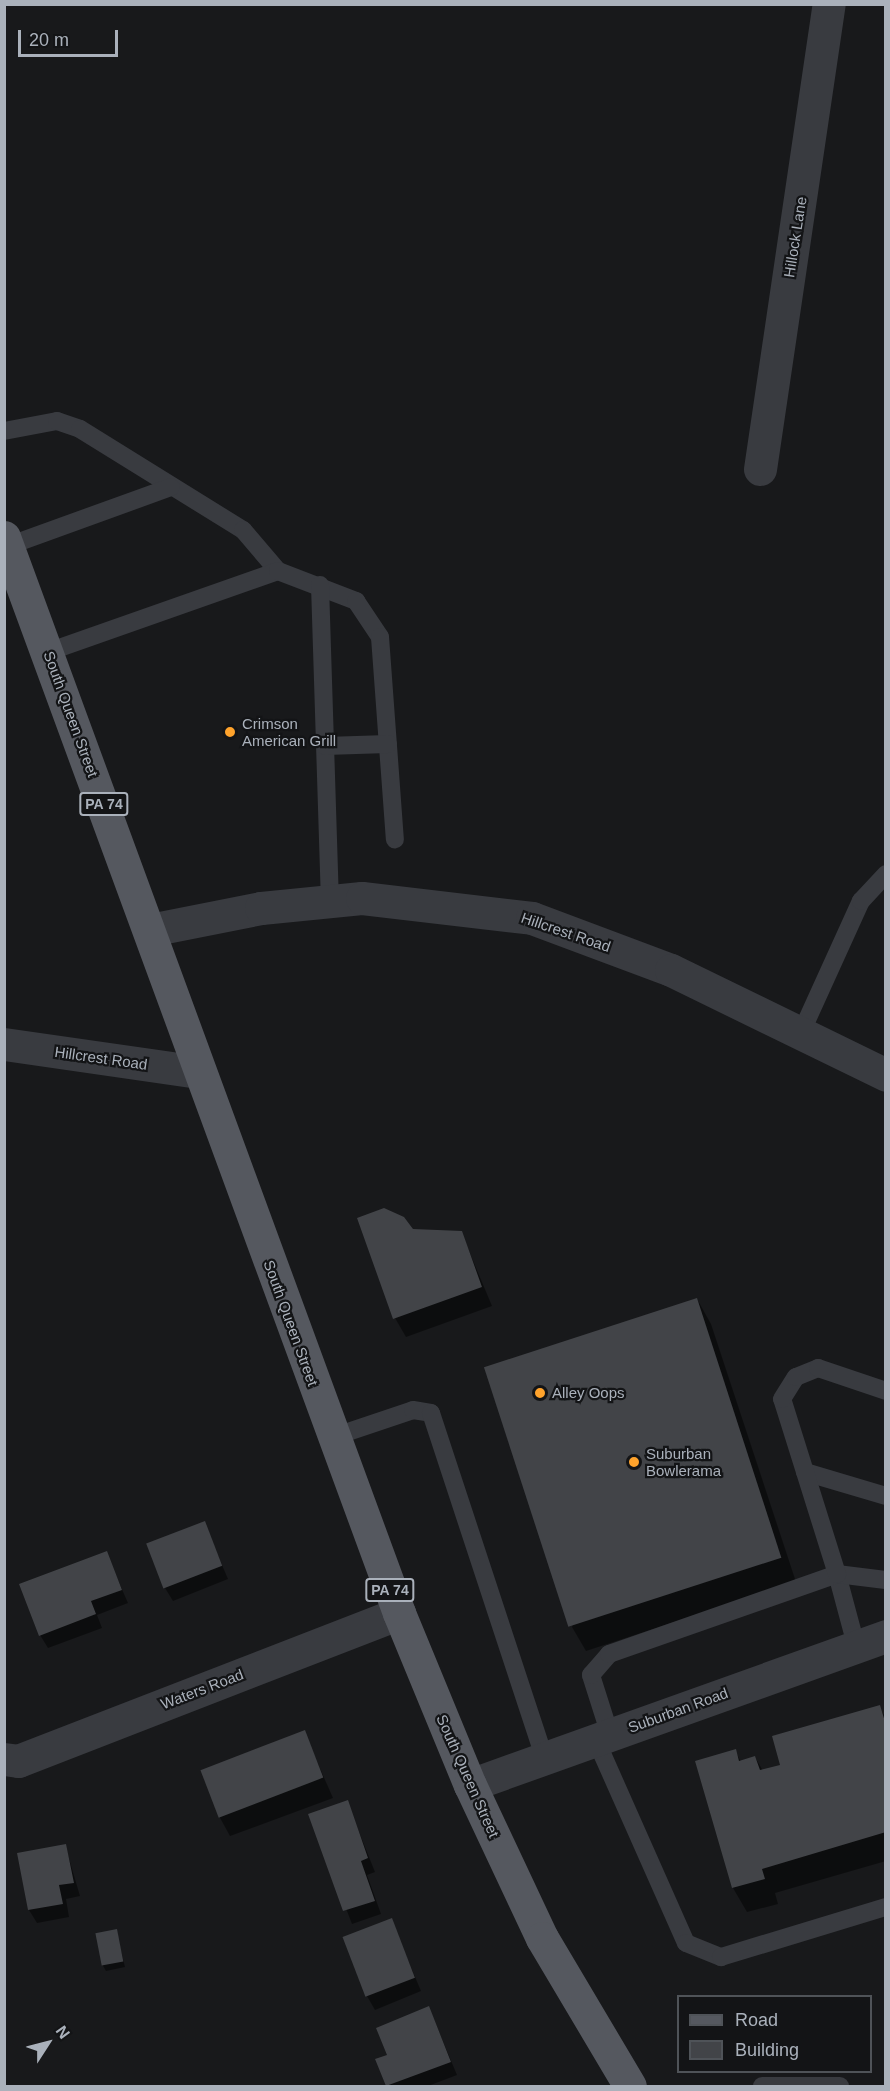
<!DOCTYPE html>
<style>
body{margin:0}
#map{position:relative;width:890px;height:2091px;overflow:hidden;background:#18191b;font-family:Helvetica,sans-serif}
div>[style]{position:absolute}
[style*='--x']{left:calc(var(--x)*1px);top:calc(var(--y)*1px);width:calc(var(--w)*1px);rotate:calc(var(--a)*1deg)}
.shadow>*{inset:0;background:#0007}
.building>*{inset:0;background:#424448;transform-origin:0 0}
.lane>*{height:18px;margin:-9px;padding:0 9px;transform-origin:9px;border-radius:9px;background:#393b40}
.street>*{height:33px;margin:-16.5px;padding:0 16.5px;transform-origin:16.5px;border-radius:16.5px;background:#393b40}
.primary>*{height:33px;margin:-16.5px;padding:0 16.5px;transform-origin:16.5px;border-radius:16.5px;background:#55585f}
.dots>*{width:16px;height:16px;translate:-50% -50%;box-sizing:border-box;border:3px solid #131416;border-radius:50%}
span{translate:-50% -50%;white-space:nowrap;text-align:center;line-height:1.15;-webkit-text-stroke:4.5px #131416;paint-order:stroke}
.shield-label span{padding:2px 4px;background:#131416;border:2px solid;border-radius:4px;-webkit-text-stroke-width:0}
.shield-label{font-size:14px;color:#aab1bb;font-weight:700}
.street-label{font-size:15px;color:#aab1bb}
.poi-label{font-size:15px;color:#aab1bb}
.left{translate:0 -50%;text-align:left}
.frame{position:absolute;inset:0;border:6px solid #aab1bb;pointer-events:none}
.legend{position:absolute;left:677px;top:1995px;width:195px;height:78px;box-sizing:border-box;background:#131416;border:2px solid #4f5358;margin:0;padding:8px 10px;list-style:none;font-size:18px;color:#aab1bb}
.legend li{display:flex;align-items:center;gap:12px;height:30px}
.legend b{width:30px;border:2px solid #4f5358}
.north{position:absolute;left:18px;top:2013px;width:60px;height:60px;-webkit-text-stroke:4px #131416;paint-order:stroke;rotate:54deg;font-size:16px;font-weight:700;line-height:24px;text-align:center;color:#aab1bb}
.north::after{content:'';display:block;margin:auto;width:21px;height:27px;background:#aab1bb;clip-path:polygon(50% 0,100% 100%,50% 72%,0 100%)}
.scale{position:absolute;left:18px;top:30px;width:100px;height:27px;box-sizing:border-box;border:3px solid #aab1bb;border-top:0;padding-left:8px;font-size:18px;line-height:21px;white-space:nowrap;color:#aab1bb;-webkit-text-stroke:4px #131416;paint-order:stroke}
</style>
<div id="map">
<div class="shadow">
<i style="clip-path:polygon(412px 1231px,461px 1232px,492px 1306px,406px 1337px,395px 1318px)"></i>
<i style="clip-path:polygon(697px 1299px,711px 1324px,796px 1582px,586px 1651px,572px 1627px)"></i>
<i style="clip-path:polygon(204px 1523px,228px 1579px,173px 1601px,165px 1588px)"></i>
<i style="clip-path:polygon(106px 1553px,128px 1603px,97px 1615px,102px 1628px,48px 1648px,40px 1635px)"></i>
<i style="clip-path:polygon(879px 1707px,886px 1718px,886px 1861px,775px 1893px,778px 1904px,747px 1912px,733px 1888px,697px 1762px,735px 1750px,741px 1762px,755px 1757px,763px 1771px,782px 1766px)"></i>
<i style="clip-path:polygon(304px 1732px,333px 1798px,230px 1836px,219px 1816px)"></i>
<i style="clip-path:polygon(347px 1802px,375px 1872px,367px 1875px,381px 1914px,352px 1924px,310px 1815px)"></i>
<i style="clip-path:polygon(65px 1845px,80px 1896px,66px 1899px,69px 1917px,37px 1923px,29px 1910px)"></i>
<i style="clip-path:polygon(391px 1920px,421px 1991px,375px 2010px,367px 1996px)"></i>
<i style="clip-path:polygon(116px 1931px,125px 1967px,106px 1971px,102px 1964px)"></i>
<i style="clip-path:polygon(429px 2008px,457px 2075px,428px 2086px,388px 2086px,377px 2060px,388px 2056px)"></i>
</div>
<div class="building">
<i style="clip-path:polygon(384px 1208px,404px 1217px,413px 1229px,462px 1231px,482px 1287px,393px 1319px,357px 1218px)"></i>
<i style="left:697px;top:1298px;width:273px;height:224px;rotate:72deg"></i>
<i style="left:205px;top:1521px;width:48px;height:63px;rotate:69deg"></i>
<i style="clip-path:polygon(107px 1551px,122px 1590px,91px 1601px,96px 1614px,39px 1636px,19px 1584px)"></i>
<i style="clip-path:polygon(880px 1705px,886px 1725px,886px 1832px,762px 1869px,765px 1879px,732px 1888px,695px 1761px,736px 1749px,739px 1761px,755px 1756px,760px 1770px,780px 1765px,772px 1736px)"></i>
<i style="left:305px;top:1730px;width:51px;height:112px;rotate:69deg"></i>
<i style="clip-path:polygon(348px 1800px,368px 1858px,361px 1861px,375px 1901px,343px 1911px,308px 1814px)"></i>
<i style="clip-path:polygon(66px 1844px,74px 1883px,59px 1885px,63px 1904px,28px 1910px,17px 1853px)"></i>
<i style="left:392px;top:1918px;width:64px;height:53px;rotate:69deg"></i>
<i style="left:117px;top:1929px;width:33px;height:22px;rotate:79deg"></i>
<i style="clip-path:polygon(429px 2006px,451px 2062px,386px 2086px,375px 2059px,387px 2055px,376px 2028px)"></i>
</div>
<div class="lane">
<i style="--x:4;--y:431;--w:54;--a:-10.7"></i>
<i style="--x:57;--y:421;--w:24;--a:19"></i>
<i style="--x:80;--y:429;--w:192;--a:31.8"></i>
<i style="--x:243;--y:530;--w:54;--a:49.5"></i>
<i style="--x:278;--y:571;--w:244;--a:160.6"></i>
<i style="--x:8;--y:546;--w:173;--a:-19.9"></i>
<i style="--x:278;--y:571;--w:84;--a:21"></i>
<i style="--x:356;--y:601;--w:43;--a:56.3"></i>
<i style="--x:380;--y:637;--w:203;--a:85.8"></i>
<i style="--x:320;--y:585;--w:316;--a:88.2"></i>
<i style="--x:325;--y:746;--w:63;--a:-1.8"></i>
<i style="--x:801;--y:1033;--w:145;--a:-65.6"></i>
<i style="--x:861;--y:901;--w:37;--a:-47"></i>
<i style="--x:333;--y:1437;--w:84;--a:-18.6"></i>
<i style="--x:413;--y:1410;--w:18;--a:9"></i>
<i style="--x:431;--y:1413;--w:364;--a:71.8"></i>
<i style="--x:805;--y:1472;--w:84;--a:16.5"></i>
<i style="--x:856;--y:1645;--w:73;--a:-105"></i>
<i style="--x:837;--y:1574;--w:49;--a:7"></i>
<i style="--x:610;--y:1735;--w:63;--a:-107.6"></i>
<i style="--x:591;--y:1675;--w:28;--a:-49"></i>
<i style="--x:609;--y:1654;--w:242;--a:-19.3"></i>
<i style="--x:837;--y:1574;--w:183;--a:-107.4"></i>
<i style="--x:782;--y:1399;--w:26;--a:-58"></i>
<i style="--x:796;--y:1377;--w:24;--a:-22"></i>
<i style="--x:818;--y:1368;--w:72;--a:18.7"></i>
<i style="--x:596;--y:1740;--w:222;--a:66.1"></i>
<i style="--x:686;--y:1943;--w:38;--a:22"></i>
<i style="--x:721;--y:1957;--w:172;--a:-16.9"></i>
<i style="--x:762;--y:2086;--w:78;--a:0"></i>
</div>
<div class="street">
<i style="--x:760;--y:469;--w:470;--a:-81.6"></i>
<i style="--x:150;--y:930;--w:113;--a:-11.2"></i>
<i style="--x:261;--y:908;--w:101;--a:-5.7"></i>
<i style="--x:362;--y:898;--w:171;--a:6.7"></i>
<i style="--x:532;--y:918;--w:148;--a:20.5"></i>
<i style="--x:671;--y:970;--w:239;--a:26"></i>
<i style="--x:4;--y:1044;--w:196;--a:8.2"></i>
<i style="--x:4;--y:1759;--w:14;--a:8"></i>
<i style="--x:18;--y:1761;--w:409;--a:-21.2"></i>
<i style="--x:470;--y:1785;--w:442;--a:-19.7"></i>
</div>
<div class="primary">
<i style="--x:4;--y:537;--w:1146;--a:69.84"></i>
<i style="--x:399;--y:1613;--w:186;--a:67.6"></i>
<i style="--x:470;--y:1785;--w:169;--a:64.8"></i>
<i style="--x:542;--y:1938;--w:172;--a:59.3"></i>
</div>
<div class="dots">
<i style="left:230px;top:732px;background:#ffa32c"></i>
<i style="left:540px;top:1393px;background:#ffa32c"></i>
<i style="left:634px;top:1462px;background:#ffa32c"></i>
</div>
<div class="shield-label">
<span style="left:104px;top:804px">PA 74</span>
<span style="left:390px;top:1590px">PA 74</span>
</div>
<div class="street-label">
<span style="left:795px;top:237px;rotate:-81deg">Hillock Lane</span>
<span style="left:71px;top:714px;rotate:70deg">South Queen Street</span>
<span style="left:566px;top:932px;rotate:19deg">Hillcrest Road</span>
<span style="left:101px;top:1058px;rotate:8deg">Hillcrest Road</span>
<span style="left:291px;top:1323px;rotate:70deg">South Queen Street</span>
<span style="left:202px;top:1689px;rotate:-21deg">Waters Road</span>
<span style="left:678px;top:1710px;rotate:-20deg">Suburban Road</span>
<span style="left:468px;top:1776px;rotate:66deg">South Queen Street</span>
</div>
<div class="poi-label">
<span class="left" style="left:242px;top:732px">Crimson<br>American Grill</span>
<span class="left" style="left:552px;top:1393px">Alley Oops</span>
<span class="left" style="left:646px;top:1462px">Suburban<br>Bowlerama</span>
</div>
<div class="frame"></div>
<ul class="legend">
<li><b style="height:8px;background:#55585f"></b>Road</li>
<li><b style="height:16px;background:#424448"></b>Building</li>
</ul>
<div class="north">N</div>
<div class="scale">20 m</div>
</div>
